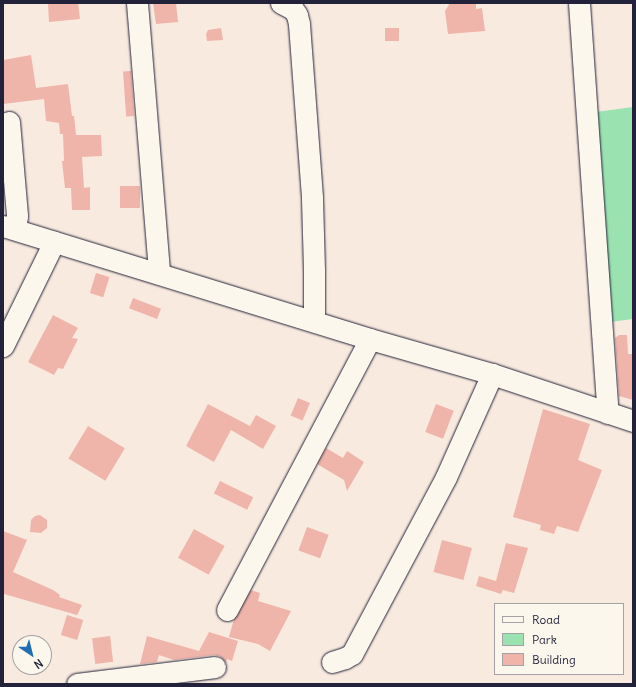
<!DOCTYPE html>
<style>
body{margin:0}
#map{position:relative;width:636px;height:687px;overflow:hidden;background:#f9eadf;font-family:Delius,sans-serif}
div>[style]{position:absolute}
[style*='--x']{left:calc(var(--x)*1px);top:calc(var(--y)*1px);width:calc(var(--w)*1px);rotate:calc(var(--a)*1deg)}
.green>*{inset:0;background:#9ae2b0}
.building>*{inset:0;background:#efb4aa;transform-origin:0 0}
.roads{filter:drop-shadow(0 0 1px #22223b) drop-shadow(0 0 1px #22223b)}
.minor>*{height:21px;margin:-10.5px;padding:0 10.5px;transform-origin:10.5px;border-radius:10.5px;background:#fbf7ec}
span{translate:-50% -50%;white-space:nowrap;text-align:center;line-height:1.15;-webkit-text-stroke:4px #fbf7ec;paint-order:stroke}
.frame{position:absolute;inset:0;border:4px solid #22223b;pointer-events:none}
.legend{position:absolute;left:494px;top:603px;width:130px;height:72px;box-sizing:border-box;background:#fbf7ec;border:1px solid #a4a2a5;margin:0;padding:5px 7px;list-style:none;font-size:12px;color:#22223b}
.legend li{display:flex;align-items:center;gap:8px;height:20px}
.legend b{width:20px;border:1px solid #a4a2a5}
.north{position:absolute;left:12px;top:635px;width:40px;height:40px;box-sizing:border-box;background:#fbf7ec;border:1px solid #a4a2a5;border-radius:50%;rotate:145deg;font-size:11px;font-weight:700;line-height:16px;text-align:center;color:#22223b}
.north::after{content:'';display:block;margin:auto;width:14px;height:18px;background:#1f6fb2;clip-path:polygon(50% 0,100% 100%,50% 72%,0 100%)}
</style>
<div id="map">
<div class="green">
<i style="clip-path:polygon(633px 107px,633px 319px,610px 322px,596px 112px)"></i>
</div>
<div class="building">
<i style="clip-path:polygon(48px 3px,78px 3px,80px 19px,49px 22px)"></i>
<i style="clip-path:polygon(153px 3px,176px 3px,178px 22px,156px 24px)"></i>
<i style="clip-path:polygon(450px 3px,476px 3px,476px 9px,482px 8px,485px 31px,448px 34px,445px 11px)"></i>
<i style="clip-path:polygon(221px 28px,223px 40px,207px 41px,206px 34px,208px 30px)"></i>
<i style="left:385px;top:28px;width:14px;height:13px"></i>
<i style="clip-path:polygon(31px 55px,36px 88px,68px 84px,72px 116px,74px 116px,76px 135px,101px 135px,102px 156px,82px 157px,84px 188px,90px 187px,90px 210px,72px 210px,71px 188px,65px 188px,62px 161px,64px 161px,63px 134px,60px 134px,59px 123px,46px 121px,44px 99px,3px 104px,3px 60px)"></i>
<i style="left:131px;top:71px;width:45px;height:8px;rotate:86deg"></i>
<i style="left:120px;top:186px;width:20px;height:22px"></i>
<i style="left:96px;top:273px;width:14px;height:21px;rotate:17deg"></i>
<i style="left:133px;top:298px;width:30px;height:11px;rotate:21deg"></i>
<i style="clip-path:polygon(53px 315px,78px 328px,72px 338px,78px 339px,63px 369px,58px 368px,54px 375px,28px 362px)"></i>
<i style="clip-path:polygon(619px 335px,627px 335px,628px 354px,633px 354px,633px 400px,619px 396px,615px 338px)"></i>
<i style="left:298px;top:398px;width:13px;height:19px;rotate:23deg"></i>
<i style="clip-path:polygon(208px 404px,250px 426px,256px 415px,276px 426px,263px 449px,231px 430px,214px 462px,186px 446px)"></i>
<i style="left:436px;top:404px;width:19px;height:30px;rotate:21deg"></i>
<i style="clip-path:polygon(543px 409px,590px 424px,578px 460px,602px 470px,578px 532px,557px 526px,554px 534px,540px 530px,541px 525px,513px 517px)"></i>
<i style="left:88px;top:426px;width:43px;height:38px;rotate:31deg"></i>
<i style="clip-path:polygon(326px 448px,343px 458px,347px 451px,364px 462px,347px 491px,344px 480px,317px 464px)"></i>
<i style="left:220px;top:481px;width:37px;height:14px;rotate:26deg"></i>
<i style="clip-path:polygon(40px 515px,47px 520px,47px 528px,41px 533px,30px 532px,31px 520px,35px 516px)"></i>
<i style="left:307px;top:527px;width:23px;height:25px;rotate:20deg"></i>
<i style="left:194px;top:529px;width:35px;height:33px;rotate:29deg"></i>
<i style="clip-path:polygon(3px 531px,27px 540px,13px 572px,53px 590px,60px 595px,59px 597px,82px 605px,77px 615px,4px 594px,3px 596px)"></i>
<i style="left:442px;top:540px;width:31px;height:33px;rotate:15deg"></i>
<i style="clip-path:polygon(506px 543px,528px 548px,514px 593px,503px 590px,501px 594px,476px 586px,479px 576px,496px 581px)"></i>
<i style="clip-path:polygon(251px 590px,260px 593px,258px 601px,291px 611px,270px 651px,258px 644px,229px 637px,234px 619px)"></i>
<i style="left:67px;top:615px;width:17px;height:21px;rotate:17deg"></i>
<i style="clip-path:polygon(209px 632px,238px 641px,232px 661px,227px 659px,226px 663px,220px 656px,214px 655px,174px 660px,159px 655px,157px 662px,140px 664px,147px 636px,199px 651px)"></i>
<i style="left:110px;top:636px;width:26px;height:18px;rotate:83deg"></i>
</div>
<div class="roads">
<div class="minor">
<i style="--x:137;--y:3;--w:271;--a:85.3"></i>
<i style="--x:281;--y:3;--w:13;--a:27"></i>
<i style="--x:293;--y:9;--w:7;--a:56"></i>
<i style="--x:297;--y:15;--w:9;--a:77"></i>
<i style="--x:299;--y:24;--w:174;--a:85.7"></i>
<i style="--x:312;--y:198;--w:72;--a:88.4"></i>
<i style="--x:314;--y:270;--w:50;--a:90"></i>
<i style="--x:579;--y:3;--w:411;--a:86"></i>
<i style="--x:9;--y:122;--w:94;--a:85.1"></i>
<i style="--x:17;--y:216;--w:13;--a:99"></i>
<i style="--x:3;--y:226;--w:384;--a:17.1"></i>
<i style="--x:370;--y:339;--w:127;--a:16"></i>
<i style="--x:492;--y:374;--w:149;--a:18.4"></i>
<i style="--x:3;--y:346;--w:116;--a:-63.9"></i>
<i style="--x:227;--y:610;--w:306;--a:-62.2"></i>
<i style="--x:332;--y:662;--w:14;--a:-17"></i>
<i style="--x:345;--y:658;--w:8;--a:-30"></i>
<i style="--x:352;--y:654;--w:200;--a:-62"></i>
<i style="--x:446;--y:477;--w:113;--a:-65.9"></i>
<i style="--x:77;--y:684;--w:139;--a:-7"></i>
</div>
</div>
<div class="frame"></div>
<ul class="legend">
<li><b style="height:5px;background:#fbf7ec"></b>Road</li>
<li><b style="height:11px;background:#9ae2b0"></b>Park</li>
<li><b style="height:11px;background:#efb4aa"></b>Building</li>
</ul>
<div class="north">N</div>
</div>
